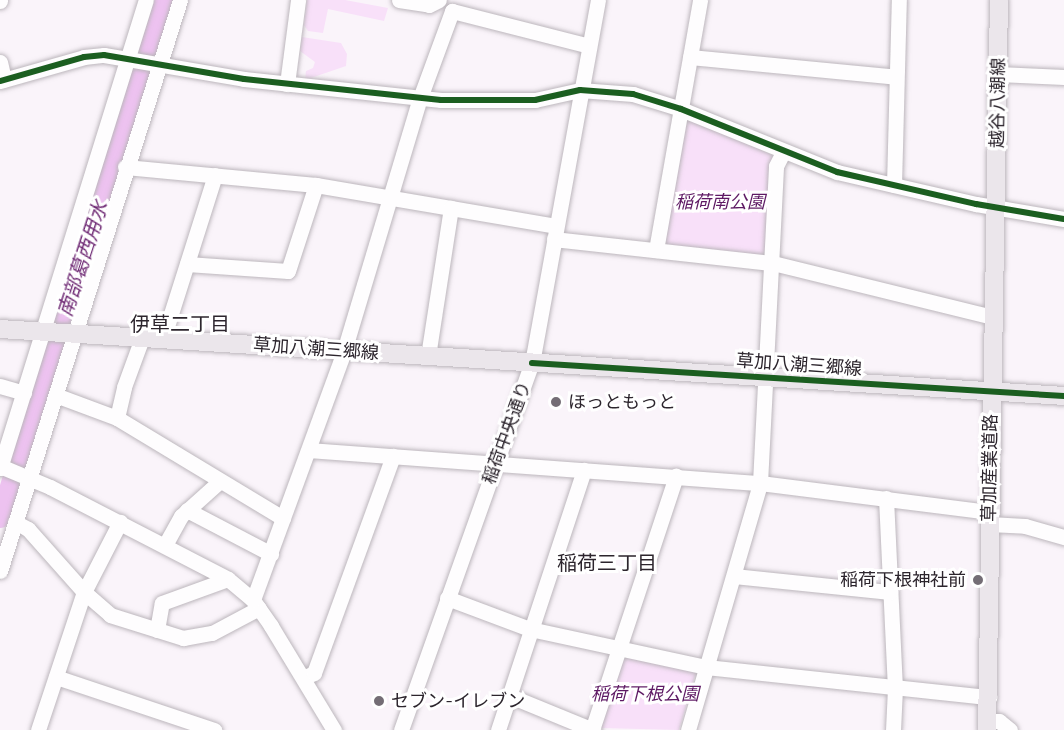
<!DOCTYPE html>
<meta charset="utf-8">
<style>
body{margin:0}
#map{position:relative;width:1064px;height:730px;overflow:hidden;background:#faf4fa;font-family:Bitter,"Noto Sans JP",serif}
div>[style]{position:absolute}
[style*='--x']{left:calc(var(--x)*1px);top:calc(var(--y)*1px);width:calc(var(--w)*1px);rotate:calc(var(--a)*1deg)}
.green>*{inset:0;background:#f8e0f9}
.river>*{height:20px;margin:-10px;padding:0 10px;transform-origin:10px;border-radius:10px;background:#edc2f0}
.roads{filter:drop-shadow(0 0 2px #bcb6bc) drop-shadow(0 0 2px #bcb6bc)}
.minor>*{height:15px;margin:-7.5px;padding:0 7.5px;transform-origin:7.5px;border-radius:7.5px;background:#fefdfe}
.major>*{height:18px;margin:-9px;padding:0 9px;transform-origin:9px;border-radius:9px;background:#ebe6eb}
.cycleway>*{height:6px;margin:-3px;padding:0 3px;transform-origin:3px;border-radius:3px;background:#1b5e20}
.dots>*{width:16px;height:16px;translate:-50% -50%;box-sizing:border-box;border:3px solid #fff;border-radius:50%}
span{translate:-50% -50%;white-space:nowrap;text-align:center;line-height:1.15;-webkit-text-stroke:6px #fff;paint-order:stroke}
.street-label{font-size:18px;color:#2c252d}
.park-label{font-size:18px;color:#5e1a64;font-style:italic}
.poi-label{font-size:18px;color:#2c252d}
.left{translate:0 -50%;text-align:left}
.right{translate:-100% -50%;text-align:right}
.water-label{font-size:20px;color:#702b75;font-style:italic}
.neighbourhood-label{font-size:20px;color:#2c252d}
</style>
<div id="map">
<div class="green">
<i style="clip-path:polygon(307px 0,345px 0,388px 8px,384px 21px,328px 9px,323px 33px,308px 31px,304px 25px)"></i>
<i style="clip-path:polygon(302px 37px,341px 43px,347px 54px,346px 66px,305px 80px,306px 71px,313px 68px,315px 62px,300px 51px)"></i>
<i style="clip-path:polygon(688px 118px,772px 155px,767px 251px,760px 256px,667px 247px,663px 241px,684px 121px)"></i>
<i style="clip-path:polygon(625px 654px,696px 672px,679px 730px,601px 728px,598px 723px)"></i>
</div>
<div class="river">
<i style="--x:0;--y:518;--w:544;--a:-72.33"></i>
</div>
<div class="roads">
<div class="minor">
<i style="--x:399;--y:0;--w:30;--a:9"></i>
<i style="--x:429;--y:5;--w:11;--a:-27"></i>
<i style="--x:0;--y:1;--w:1;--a:-90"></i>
<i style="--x:690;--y:57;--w:207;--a:5.5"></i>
<i style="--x:0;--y:62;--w:18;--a:77"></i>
<i style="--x:998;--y:74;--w:66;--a:2.6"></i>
<i style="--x:0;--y:81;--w:87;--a:-15.9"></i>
<i style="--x:84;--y:57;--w:20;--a:-6"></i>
<i style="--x:104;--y:55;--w:142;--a:9.7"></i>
<i style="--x:244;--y:79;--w:198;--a:6.1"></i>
<i style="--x:441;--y:100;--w:94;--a:0"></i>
<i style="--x:535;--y:100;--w:46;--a:-12.5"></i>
<i style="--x:580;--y:90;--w:53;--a:4.3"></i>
<i style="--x:633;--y:94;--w:50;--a:17.4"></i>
<i style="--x:681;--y:109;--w:168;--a:22"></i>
<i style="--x:837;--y:172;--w:143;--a:13"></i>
<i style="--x:976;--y:204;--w:89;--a:9.7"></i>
<i style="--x:287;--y:84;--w:85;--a:-82.5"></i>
<i style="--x:125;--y:167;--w:192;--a:5.4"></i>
<i style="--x:316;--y:185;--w:243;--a:9.7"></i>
<i style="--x:894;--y:185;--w:185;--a:-88.5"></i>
<i style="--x:554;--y:239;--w:220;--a:6.3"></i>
<i style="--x:773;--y:263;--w:227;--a:13.8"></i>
<i style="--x:656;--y:250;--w:254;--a:-80"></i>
<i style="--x:187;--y:264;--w:101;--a:4"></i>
<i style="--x:288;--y:271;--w:90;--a:-72"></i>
<i style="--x:163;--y:339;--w:172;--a:-72.4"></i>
<i style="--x:428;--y:356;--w:150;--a:-81.2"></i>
<i style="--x:0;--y:386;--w:25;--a:16"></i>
<i style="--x:58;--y:396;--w:63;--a:20.4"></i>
<i style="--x:117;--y:418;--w:194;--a:31.1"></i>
<i style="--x:117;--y:418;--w:32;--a:-77"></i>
<i style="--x:124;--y:387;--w:52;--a:-69.8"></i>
<i style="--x:309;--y:450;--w:452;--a:4.2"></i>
<i style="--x:760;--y:483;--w:232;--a:7.2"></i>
<i style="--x:0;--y:466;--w:54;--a:22.8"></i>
<i style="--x:50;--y:487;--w:200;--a:27.3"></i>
<i style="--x:228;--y:579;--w:33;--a:40"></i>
<i style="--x:253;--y:600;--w:32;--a:55"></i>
<i style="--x:271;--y:626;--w:122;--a:58.8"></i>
<i style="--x:0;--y:468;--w:490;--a:-72.7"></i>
<i style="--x:886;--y:498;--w:190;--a:87.3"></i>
<i style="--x:895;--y:688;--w:42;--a:92.7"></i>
<i style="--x:187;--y:510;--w:95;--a:27.6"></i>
<i style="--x:15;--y:522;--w:15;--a:28"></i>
<i style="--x:28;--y:529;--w:84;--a:48.4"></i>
<i style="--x:84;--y:592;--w:35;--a:41"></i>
<i style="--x:110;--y:615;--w:77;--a:17.5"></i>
<i style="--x:183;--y:638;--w:29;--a:-10"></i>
<i style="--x:212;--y:633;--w:53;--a:-28"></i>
<i style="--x:989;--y:524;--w:36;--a:3"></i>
<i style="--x:1025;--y:526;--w:41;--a:15.8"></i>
<i style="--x:165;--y:545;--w:33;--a:-61"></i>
<i style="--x:181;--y:516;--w:52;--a:-41.9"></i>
<i style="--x:0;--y:571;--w:599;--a:-72.5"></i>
<i style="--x:734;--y:576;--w:157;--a:5.9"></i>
<i style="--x:447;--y:598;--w:89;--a:20.5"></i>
<i style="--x:530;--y:629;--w:180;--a:12.2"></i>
<i style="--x:706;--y:667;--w:285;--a:6.1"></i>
<i style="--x:253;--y:600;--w:265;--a:-69.9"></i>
<i style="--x:344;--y:351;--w:264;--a:-73.3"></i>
<i style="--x:420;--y:98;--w:93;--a:-69.8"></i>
<i style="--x:452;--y:11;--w:141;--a:14.3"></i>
<i style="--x:157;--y:630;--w:27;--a:-80"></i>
<i style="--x:162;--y:603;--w:70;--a:-20"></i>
<i style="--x:56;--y:677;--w:167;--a:18.5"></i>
<i style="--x:305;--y:677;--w:10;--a:-24"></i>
<i style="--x:314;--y:673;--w:231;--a:-70"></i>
<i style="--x:510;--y:696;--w:90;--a:22.3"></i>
<i style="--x:988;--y:721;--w:11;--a:0"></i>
<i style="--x:999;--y:721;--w:14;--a:39"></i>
<i style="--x:38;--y:730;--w:145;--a:-71.6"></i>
<i style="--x:84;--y:592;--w:79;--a:-62.8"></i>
<i style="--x:401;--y:730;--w:390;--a:-70.4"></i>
<i style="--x:532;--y:363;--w:369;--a:-79.7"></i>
<i style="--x:498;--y:730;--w:274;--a:-71.7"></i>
<i style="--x:592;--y:730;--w:268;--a:-71.7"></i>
<i style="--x:688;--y:730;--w:257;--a:-73.7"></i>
<i style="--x:760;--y:483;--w:317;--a:-87.1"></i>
<i style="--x:776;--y:166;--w:16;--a:-63"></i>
</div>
<div class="major">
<i style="--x:0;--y:329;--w:1066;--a:3.6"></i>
<i style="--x:987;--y:730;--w:730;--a:-89.06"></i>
</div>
</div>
<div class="cycleway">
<i style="--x:0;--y:81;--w:87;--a:-15.9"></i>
<i style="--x:84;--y:57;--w:20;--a:-6"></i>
<i style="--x:104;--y:55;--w:142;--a:9.7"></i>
<i style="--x:244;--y:79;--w:198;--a:6.1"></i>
<i style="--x:441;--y:100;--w:94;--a:0"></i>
<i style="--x:535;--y:100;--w:46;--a:-12.5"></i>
<i style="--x:580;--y:90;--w:53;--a:4.3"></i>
<i style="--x:633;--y:94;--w:50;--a:17.4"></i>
<i style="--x:681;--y:109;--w:168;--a:22"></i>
<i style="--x:837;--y:172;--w:143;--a:13"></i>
<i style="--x:976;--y:204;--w:89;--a:9.7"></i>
<i style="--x:532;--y:363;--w:533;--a:3.55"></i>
</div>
<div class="dots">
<i style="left:556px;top:402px;background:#746d75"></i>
<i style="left:978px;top:580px;background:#746d75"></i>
<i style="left:379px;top:701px;background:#746d75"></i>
</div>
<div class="street-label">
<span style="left:998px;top:103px;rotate:-89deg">越谷八潮線</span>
<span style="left:316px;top:349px;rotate:4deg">草加八潮三郷線</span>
<span style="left:799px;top:365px;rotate:4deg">草加八潮三郷線</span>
<span style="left:507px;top:433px;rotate:-70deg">稲荷中央通り</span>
<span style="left:990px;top:468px;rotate:-89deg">草加産業道路</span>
</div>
<div class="park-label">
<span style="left:720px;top:202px">稲荷南公園</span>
<span style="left:645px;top:694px">稲荷下根公園</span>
</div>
<div class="poi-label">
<span class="left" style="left:568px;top:402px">ほっともっと</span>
<span class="right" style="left:966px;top:580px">稲荷下根神社前</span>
<span class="left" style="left:391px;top:701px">セブン-イレブン</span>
</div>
<div class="water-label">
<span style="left:83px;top:259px;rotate:-72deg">南部葛西用水</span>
</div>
<div class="neighbourhood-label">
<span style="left:180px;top:324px">伊草二丁目</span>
<span style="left:607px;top:563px">稲荷三丁目</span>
</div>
</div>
